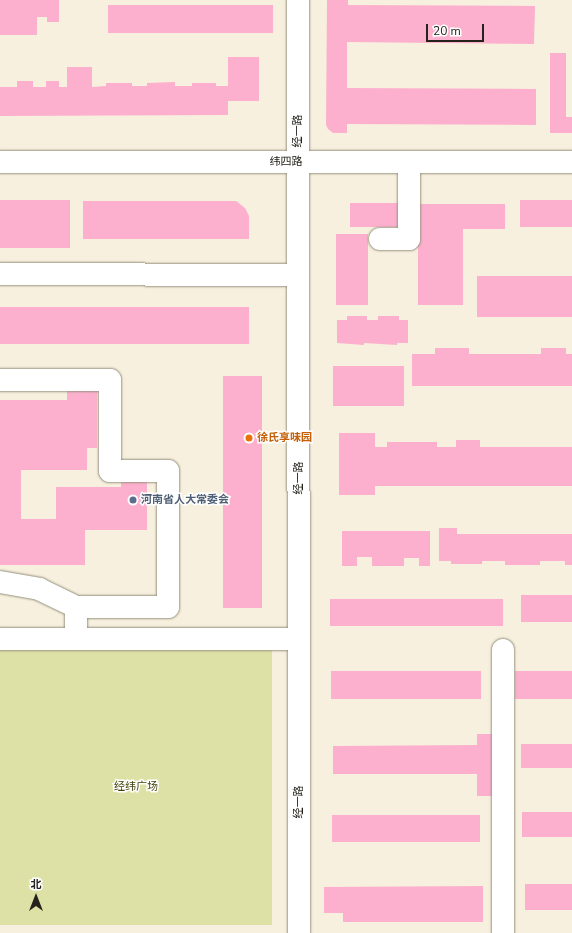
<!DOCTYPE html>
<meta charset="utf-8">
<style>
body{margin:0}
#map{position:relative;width:572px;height:933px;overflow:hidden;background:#f7f0de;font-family:"Nunito Sans","Noto Sans SC",sans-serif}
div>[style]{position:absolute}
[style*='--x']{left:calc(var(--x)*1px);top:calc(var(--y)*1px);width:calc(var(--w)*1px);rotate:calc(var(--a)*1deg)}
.green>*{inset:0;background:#dde1a5;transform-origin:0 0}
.building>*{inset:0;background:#fcb0cd;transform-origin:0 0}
.roads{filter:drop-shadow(0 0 1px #958f7e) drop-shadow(0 0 1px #958f7e)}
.minor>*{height:22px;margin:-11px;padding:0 11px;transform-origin:11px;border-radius:11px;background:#fff}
.dots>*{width:11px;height:11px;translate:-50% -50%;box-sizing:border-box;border:2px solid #fff;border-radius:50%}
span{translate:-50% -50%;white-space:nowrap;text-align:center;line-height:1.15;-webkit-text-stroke:3px #fff;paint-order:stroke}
.street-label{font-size:11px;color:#24221b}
.food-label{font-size:11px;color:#c56008;font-weight:700}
.left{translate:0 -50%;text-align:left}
.service-label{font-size:11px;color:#4e5e75;font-weight:700}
.park-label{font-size:11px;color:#44450b}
.north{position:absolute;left:16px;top:877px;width:40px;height:40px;-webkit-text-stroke:3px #fff;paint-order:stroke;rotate:0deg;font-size:11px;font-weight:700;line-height:16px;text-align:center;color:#24221b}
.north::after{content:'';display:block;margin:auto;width:14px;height:18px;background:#24221b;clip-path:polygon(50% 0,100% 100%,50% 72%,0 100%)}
.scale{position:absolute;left:426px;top:24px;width:58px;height:18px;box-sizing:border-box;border:2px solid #24221b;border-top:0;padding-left:5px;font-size:12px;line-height:14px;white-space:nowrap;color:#24221b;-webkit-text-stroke:3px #fff;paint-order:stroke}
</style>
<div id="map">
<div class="green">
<i style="left:0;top:648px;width:272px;height:277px"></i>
</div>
<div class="building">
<i style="clip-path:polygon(0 0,59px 0,59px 22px,47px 22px,47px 17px,37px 17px,37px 35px,0 35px)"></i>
<i style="clip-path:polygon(327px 0,348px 0,348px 5px,535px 6px,534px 44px,347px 42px,347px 88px,536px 89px,536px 125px,347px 124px,347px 133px,333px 133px,328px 129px,326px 125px)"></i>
<i style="left:273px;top:5px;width:28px;height:165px;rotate:90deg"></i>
<i style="clip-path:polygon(550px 53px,566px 53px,566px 117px,572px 117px,572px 133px,550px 133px)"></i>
<i style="clip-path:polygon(228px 57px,259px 57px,259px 101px,228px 101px,228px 115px,0 116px,0 87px,17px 87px,17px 81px,33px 81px,33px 87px,46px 87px,46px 81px,59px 81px,59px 87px,67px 87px,67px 67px,92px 67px,92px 87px,106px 86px,106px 83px,132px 83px,132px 86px,147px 86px,147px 83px,175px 82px,175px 86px,192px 86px,192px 83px,216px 83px,216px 86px,228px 86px)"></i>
<i style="left:0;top:200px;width:70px;height:48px"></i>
<i style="left:520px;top:200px;width:52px;height:27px"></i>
<i style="clip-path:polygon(83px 201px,236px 201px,245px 208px,249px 216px,249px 239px,83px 239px)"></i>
<i style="left:350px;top:203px;width:54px;height:24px"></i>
<i style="clip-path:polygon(418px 204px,505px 204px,505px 229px,463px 229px,463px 305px,418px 305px)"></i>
<i style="left:336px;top:234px;width:32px;height:71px"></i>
<i style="left:572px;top:276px;width:41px;height:95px;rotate:90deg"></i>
<i style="left:0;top:307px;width:249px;height:37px"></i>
<i style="clip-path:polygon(347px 316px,367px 316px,367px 320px,378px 320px,378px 316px,399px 316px,399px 320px,408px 320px,408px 343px,397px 343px,397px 345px,364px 343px,364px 345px,337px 343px,337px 320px,347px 320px)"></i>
<i style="clip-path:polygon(435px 348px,469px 348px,469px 354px,541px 354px,541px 348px,566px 348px,566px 354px,572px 354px,572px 386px,412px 386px,412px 354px,435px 354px)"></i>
<i style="left:333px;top:366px;width:71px;height:40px"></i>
<i style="left:223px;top:376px;width:39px;height:232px"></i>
<i style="clip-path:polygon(67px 390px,97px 390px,97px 448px,87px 448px,87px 470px,21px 470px,21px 519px,56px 519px,56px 487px,121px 487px,121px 479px,147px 479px,147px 530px,85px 530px,85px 565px,0 565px,0 400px,67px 400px)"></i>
<i style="clip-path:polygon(339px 433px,375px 433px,375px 447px,387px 447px,387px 442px,437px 442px,437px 447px,456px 447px,456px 440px,480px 440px,480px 447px,572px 447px,572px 486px,375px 486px,375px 495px,339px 495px)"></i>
<i style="clip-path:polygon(439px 528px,457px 528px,457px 534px,572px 534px,572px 565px,565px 565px,565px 561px,540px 561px,540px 565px,505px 565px,505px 561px,482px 561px,482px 564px,451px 564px,451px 561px,439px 561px)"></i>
<i style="clip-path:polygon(342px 531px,430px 531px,430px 566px,419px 566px,419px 558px,404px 558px,404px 566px,372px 566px,372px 557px,357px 557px,357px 566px,342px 566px)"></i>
<i style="left:521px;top:595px;width:51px;height:27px"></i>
<i style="left:503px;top:599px;width:27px;height:173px;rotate:90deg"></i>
<i style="left:331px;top:671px;width:150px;height:28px"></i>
<i style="left:515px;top:671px;width:57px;height:28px"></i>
<i style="clip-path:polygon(477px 734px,495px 734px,495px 796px,477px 796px,477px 774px,333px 774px,333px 746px,477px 745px)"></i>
<i style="left:521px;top:744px;width:51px;height:24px"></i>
<i style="left:522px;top:812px;width:50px;height:25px"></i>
<i style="left:332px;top:815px;width:148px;height:27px"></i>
<i style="left:525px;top:884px;width:47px;height:26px"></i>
<i style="clip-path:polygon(483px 886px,483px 922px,343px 922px,343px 913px,324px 913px,324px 887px)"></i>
</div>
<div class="roads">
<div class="minor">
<i style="--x:298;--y:0;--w:933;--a:89.94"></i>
<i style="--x:0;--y:162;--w:572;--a:0"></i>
<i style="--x:380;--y:239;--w:29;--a:0"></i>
<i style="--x:409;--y:239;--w:77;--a:-90"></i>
<i style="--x:0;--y:274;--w:298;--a:0.2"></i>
<i style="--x:0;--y:380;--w:110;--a:0"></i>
<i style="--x:110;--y:380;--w:91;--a:90"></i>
<i style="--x:110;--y:471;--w:58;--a:0"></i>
<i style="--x:168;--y:471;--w:136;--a:90"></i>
<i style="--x:168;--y:607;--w:92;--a:180"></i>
<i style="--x:76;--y:607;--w:32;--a:90"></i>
<i style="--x:0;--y:582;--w:40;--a:10"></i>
<i style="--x:39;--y:589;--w:41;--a:25.9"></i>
<i style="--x:0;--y:639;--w:299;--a:0"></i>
<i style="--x:503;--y:650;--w:283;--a:90"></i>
</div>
</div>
<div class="dots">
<i style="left:249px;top:438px;background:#e8710a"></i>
<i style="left:133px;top:500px;background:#5c6f8a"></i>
</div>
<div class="street-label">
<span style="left:298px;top:131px;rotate:-90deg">经一路</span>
<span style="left:286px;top:162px">纬四路</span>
<span style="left:299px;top:478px;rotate:-90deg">经一路</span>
<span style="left:299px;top:802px;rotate:-90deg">经一路</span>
</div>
<div class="food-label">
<span class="left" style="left:257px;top:438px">徐氏享味园</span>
</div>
<div class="service-label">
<span class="left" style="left:141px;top:500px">河南省人大常委会</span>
</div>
<div class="park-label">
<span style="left:136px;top:787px">经纬广场</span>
</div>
<div class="north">北</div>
<div class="scale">20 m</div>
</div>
